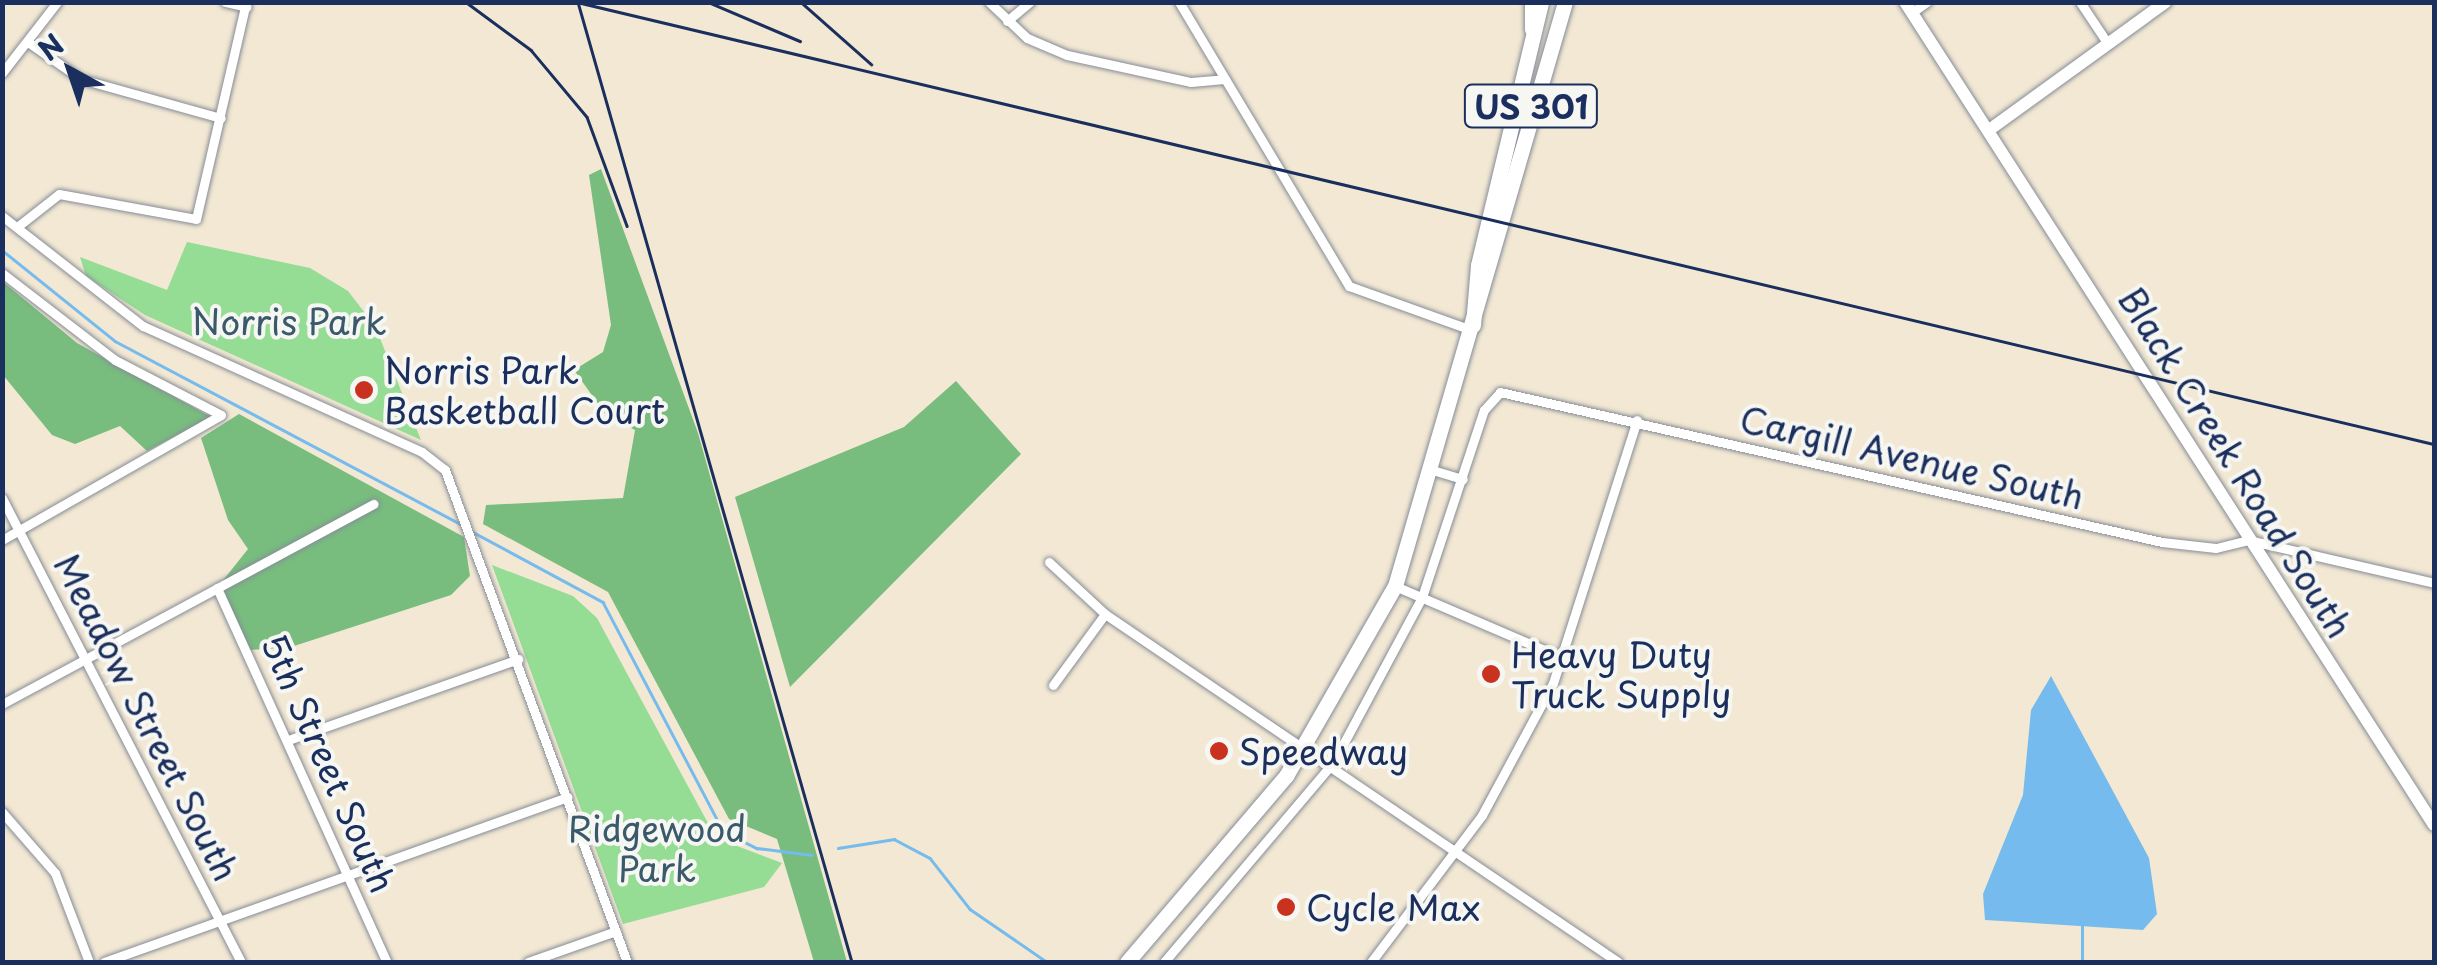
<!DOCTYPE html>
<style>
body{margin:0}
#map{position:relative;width:2437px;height:965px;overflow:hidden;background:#f2e8d3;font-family:"Playpen Sans",sans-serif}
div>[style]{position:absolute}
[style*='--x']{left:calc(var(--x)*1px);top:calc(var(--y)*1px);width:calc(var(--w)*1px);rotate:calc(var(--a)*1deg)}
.green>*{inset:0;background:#95dc95}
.forest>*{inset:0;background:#78bc7e}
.water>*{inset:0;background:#76bbed}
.stream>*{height:2.5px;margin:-1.25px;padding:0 1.25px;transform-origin:1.25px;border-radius:1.25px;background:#76bbed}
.roads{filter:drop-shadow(0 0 2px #868c98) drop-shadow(0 0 2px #868c98)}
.street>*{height:9px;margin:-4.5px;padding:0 4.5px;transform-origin:4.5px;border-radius:4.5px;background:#fff}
.secondary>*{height:12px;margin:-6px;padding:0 6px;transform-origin:6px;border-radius:6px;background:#fff}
.highway>*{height:15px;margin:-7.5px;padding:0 7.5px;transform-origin:7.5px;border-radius:7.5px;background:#fff}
.rail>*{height:2.5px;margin:-1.25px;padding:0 1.25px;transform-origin:1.25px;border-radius:1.25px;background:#1b2f5e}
.dots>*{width:28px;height:28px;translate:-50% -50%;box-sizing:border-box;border:5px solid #f6f6f2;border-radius:50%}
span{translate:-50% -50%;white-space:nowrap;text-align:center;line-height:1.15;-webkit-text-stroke:8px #f6f6f2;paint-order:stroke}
.shield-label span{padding:2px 8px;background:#f6f6f2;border:2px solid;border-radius:8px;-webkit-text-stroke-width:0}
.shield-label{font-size:32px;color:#1b2f5e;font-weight:700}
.park-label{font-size:35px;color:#3a5a6c}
.poi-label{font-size:35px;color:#1b2f5e}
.left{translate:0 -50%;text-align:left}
.street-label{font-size:35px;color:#1b2f5e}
.frame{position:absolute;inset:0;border:5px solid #1b2f5e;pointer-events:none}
.north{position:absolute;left:20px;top:20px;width:100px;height:100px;-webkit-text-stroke:8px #f6f6f2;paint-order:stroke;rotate:320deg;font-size:28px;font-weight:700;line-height:40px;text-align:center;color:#1b2f5e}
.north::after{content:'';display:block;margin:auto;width:35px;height:45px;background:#1b2f5e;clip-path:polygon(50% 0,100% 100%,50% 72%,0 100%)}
</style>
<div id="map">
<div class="green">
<i style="clip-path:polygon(187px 242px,310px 268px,348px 291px,375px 326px,421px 440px,145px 315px,86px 276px,80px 257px,167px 290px)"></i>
<i style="clip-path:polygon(492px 565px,573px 596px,597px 618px,716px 838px,782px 863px,764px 887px,623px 924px)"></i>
</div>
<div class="forest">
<i style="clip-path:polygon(601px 169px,698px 433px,847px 962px,814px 962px,777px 839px,729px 819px,608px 592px,483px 524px,486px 505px,623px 498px,635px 430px,606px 415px,574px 370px,603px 352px,611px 325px,589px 175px)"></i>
<i style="clip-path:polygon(2px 281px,77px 343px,211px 417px,147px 451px,120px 426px,75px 444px,52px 435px,3px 375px)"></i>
<i style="clip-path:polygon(956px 381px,1021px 454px,790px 687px,735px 497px,904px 427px)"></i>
<i style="clip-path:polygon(239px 414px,464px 537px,470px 576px,451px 595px,291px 647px,250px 650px,217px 588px,248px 549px,228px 520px,201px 438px)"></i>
</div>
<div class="water">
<i style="clip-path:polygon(2051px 676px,2149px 858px,2157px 914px,2143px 930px,1985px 920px,1983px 894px,2023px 795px,2031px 710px)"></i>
</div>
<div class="stream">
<i style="--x:2;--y:250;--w:145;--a:38.8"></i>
<i style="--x:115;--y:341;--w:393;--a:27.9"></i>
<i style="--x:473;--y:532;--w:148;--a:28.3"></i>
<i style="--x:603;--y:602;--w:259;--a:62.3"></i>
<i style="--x:723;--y:831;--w:38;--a:27"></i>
<i style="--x:757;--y:848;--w:55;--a:7.3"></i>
<i style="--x:838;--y:848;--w:57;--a:-9.1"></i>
<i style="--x:894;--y:839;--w:41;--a:27.8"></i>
<i style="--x:930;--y:858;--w:65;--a:51.9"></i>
<i style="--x:970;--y:909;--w:93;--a:34.5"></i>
<i style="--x:2082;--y:962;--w:37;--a:-90"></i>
</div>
<div class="roads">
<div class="street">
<i style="--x:225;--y:2;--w:22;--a:13"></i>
<i style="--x:989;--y:2;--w:52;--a:43.5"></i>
<i style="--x:1027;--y:38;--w:43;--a:23"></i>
<i style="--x:1067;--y:55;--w:127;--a:12.3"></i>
<i style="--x:1191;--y:82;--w:33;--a:-5"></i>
<i style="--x:1179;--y:2;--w:331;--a:59.1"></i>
<i style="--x:1349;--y:286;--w:130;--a:19.8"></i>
<i style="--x:2080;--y:2;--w:50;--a:56.3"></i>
<i style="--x:1911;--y:13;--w:19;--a:-35"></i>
<i style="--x:1007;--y:21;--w:30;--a:-40"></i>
<i style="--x:28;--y:42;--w:65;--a:34.9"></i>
<i style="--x:81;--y:79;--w:145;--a:15.6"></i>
<i style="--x:2;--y:73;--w:90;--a:-52.2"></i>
<i style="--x:2;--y:216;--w:179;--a:38"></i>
<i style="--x:143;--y:326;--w:306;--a:24.3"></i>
<i style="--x:422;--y:452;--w:29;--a:38"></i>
<i style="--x:445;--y:470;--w:525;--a:69.7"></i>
<i style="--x:17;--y:227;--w:53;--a:-38.2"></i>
<i style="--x:59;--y:194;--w:139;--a:10.3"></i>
<i style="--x:196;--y:219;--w:223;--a:-77"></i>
<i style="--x:2;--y:273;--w:143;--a:37.6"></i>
<i style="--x:115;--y:360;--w:119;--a:27.4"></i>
<i style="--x:221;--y:415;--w:252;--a:150.3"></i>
<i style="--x:1436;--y:471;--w:28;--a:17"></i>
<i style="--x:2;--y:498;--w:522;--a:62.75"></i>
<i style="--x:1049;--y:562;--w:76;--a:42.9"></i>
<i style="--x:1105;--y:614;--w:620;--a:34.15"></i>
<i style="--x:1395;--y:586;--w:183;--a:23.2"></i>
<i style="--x:217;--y:588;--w:411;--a:65.6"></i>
<i style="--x:1053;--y:685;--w:88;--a:-53.8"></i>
<i style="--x:2;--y:704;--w:422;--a:-28.3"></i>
<i style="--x:291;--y:739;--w:241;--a:-19.4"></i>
<i style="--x:2;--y:812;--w:81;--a:49"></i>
<i style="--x:55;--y:873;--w:95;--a:69.1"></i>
<i style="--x:104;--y:962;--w:492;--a:-19.6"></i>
<i style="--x:528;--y:962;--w:93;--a:-19.4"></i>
<i style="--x:1164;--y:962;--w:261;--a:-49.7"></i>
<i style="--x:1333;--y:763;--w:188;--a:-61.8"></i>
<i style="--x:1422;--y:597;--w:197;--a:-71.7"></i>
<i style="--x:1484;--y:410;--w:24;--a:-48"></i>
<i style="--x:1500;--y:392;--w:679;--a:12.77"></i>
<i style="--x:2162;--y:542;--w:54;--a:6.3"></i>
<i style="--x:2216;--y:548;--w:33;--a:-14"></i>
<i style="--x:2248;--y:540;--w:191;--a:13"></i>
<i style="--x:1371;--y:962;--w:184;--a:-52.9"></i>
<i style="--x:1482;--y:815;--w:150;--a:-61.7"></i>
<i style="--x:1553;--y:683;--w:276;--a:-72.3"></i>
</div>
<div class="secondary">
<i style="--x:1905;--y:2;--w:978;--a:57.27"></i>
<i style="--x:1531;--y:30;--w:28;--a:-90"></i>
<i style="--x:1989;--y:130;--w:218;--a:-35.9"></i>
</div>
<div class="highway">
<i style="--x:1473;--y:325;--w:60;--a:-85.2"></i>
<i style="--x:1478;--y:265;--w:270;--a:-76.5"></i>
<i style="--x:1127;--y:962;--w:245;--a:-49.5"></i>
<i style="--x:1286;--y:776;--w:219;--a:-60.2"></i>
<i style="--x:1395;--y:586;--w:608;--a:-73.77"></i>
</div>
</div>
<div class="rail">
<i style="--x:466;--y:2;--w:81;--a:36.4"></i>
<i style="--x:531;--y:50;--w:87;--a:50.1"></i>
<i style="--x:587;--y:117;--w:116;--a:69.8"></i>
<i style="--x:577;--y:2;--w:1909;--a:13.39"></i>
<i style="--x:578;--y:2;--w:998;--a:74.07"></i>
<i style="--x:708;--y:2;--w:100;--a:23"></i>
<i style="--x:801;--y:2;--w:94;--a:41.5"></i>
</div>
<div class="dots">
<i style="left:364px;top:390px;background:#c8321e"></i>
<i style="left:1491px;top:674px;background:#c8321e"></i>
<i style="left:1219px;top:751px;background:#c8321e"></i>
<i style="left:1286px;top:907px;background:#c8321e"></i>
</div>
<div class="shield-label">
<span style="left:1531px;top:106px">US 301</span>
</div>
<div class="park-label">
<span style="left:289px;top:321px">Norris Park</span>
<span style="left:657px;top:848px">Ridgewood<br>Park</span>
</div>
<div class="poi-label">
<span class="left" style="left:384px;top:390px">Norris Park<br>Basketball Court</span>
<span class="left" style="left:1511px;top:674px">Heavy Duty<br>Truck Supply</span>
<span class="left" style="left:1239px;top:751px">Speedway</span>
<span class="left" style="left:1306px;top:907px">Cycle Max</span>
</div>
<div class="street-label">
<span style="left:1912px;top:457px;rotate:13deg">Cargill Avenue South</span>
<span style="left:2236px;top:462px;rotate:58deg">Black Creek Road South</span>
<span style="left:147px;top:717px;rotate:63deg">Meadow Street South</span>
<span style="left:329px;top:763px;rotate:66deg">5th Street South</span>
</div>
<div class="frame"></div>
<div class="north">N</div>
</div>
